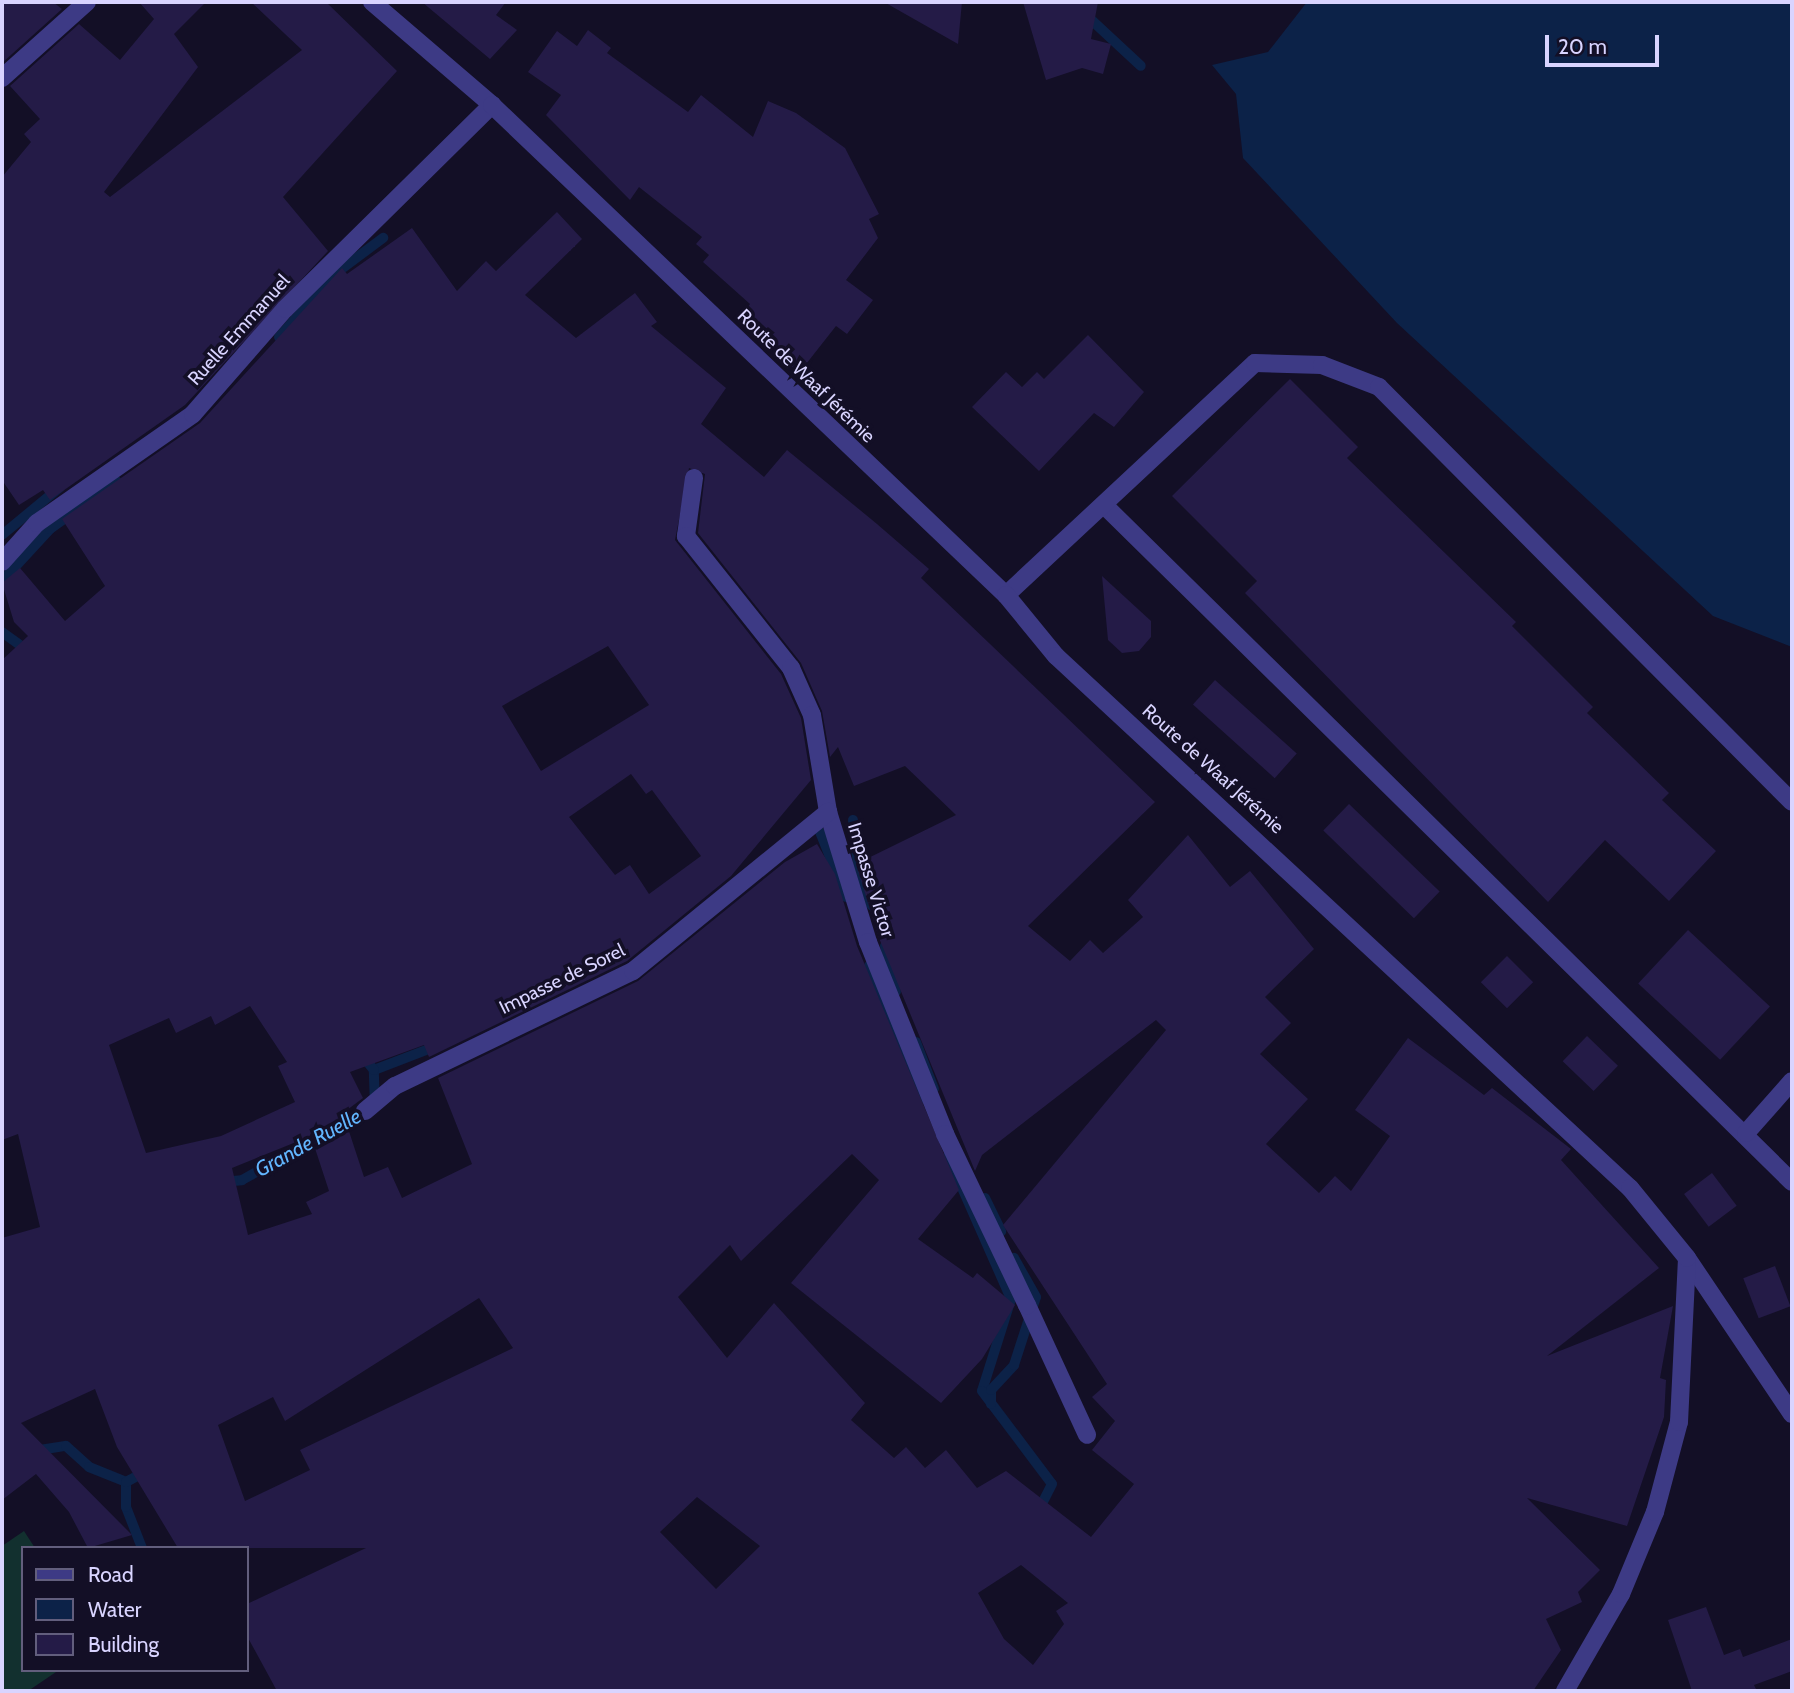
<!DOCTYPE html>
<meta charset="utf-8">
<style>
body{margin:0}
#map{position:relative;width:1794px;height:1693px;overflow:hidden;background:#130f26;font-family:Cabin,sans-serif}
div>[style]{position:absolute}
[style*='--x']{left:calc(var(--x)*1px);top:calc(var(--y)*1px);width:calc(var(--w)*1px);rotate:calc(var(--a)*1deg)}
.green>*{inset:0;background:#12302f}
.water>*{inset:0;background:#0c2248}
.stream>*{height:10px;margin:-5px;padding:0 5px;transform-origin:5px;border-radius:5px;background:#0c2248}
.building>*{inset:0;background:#241b47;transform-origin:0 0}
.service>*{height:18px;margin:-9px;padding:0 9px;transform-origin:9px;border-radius:9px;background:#3d3a85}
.minor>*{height:18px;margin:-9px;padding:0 9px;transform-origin:9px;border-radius:9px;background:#3d3a85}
.tertiary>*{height:18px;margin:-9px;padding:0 9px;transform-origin:9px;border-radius:9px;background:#3d3a85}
span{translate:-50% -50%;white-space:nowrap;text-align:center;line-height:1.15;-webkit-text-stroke:7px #130f26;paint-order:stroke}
.street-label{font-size:19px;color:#d9d4ff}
.water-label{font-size:21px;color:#62b6ff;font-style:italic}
.frame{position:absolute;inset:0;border:4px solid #d9d4ff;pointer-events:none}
.legend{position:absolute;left:21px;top:1546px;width:228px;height:126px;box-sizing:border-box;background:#130f26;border:2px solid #625e7d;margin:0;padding:9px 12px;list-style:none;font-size:21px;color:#d9d4ff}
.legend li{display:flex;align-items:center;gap:14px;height:35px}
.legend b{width:35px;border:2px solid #625e7d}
.scale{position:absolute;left:1545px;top:35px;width:114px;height:32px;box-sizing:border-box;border:4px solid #d9d4ff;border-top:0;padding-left:9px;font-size:21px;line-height:24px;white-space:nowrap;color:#d9d4ff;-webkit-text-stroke:5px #130f26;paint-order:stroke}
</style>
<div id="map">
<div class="green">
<i style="clip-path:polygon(24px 1531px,35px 1548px,23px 1548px,23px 1670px,59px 1670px,28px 1691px,2px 1691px,2px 1546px)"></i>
</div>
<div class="water">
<i style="clip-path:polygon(1307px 2px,1792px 2px,1792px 647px,1713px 616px,1397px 323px,1243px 158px,1236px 94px,1212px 65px,1268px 52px)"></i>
</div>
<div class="stream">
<i style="--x:1085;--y:14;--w:76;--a:42.9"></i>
<i style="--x:279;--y:337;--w:86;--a:-48.3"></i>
<i style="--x:336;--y:273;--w:59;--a:-36.7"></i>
<i style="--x:2;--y:535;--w:74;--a:-39.5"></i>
<i style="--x:2;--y:581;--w:71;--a:-47.3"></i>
<i style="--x:50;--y:529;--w:82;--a:-35.6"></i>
<i style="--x:2;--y:632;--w:36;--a:36"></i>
<i style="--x:853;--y:820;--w:64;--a:83.8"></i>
<i style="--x:860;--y:884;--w:24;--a:62"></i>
<i style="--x:820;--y:832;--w:70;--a:68.2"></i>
<i style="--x:885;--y:946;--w:47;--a:76.6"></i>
<i style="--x:869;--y:966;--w:142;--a:68.9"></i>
<i style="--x:916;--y:1042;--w:50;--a:69"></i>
<i style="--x:374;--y:1070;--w:59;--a:-20.9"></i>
<i style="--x:948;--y:1156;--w:156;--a:66.2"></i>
<i style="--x:1011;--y:1299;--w:96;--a:107.5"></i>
<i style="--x:982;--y:1391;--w:116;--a:53"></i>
<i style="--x:1052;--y:1484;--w:33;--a:117"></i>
<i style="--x:221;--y:1182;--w:21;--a:-5"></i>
<i style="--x:242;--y:1180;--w:152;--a:-29.1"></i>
<i style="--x:375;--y:1106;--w:36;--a:-92"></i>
<i style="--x:374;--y:1070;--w:19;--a:-129"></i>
<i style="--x:985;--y:1198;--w:37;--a:64"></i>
<i style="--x:991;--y:1404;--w:14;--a:-90"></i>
<i style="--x:991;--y:1390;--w:34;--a:-47"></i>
<i style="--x:1014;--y:1365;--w:71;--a:-72.1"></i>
<i style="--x:1036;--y:1297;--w:45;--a:-119.4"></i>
<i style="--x:33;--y:1451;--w:33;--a:-9"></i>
<i style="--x:66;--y:1446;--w:31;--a:42"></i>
<i style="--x:89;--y:1467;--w:40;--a:22"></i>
<i style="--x:142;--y:1548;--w:44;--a:-111.3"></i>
<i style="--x:126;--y:1507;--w:25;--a:-90"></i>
<i style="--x:126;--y:1482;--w:24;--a:-28"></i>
</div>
<div class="building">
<i style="clip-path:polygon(2px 2px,53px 2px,62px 9px,2px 63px)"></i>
<i style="clip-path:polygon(139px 2px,206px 2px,174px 34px,198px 67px,104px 192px,110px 197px,302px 50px,251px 2px,326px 2px,397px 71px,283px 197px,328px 251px,185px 405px,50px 500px,43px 490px,19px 505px,2px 480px,2px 177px,31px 142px,24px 134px,40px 119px,10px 86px,79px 24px,120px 60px,154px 19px)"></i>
<i style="clip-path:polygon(422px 2px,506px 2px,496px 15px,517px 30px,490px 59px)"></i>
<i style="clip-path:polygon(884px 2px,962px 2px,958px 44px)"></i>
<i style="clip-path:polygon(1023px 2px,1098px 2px,1091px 39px,1111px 44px,1103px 74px,1082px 68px,1046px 80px)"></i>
<i style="clip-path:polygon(588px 30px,611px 48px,607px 53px,688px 112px,701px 95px,753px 137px,768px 101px,796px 113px,845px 148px,879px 214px,869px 219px,878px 238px,846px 280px,873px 300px,847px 334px,836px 326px,799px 373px,740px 318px,750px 304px,703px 262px,709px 255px,696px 244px,702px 237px,639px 187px,630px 200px,546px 115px,561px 95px,528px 72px,557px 31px,577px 46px)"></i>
<i style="clip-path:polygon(evenodd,557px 212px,582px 239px,525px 295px,576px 338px,635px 293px,657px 322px,651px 326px,726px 388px,701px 424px,764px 477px,787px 450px,877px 524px,929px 569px,921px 578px,1155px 802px,1028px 926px,1070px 961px,1090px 940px,1103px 953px,1143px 917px,1128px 900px,1188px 835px,1230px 887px,1250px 871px,1314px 949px,1265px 997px,1291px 1023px,1260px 1054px,1308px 1099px,1266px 1144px,1319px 1193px,1335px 1176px,1351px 1191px,1390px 1136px,1355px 1110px,1408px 1038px,1484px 1095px,1492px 1088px,1571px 1149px,1561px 1160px,1659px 1268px,1547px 1356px,1673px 1306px,1660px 1378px,1666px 1380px,1664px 1417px,1627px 1526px,1527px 1498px,1600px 1570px,1578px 1592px,1582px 1602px,1546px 1619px,1561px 1650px,1533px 1691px,277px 1691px,247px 1636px,247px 1604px,366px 1548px,178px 1548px,117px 1447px,95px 1389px,21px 1423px,132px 1535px,88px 1548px,69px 1512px,36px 1474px,2px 1500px,2px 1238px,40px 1227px,18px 1134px,2px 1140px,2px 660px,28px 636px,14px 622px,2px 583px,20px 568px,65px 621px,105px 586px,62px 519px,200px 423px,342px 268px,347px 274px,412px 228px,457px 291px,486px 261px,496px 271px,557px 212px,689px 468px,705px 474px,698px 533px,801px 663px,822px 711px,830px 757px,838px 747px,854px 786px,905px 766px,956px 815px,856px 864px,879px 938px,975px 1171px,982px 1155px,1156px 1020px,1166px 1030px,1003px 1225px,1107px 1384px,1092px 1397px,1115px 1421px,1092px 1450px,1134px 1484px,1091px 1537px,1006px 1471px,977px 1488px,946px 1450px,925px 1468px,906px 1447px,894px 1458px,851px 1420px,865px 1403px,774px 1303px,727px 1358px,678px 1297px,730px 1245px,741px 1261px,852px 1154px,879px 1180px,791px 1283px,941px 1403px,982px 1359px,1015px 1305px,977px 1273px,973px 1278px,918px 1239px,959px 1190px,857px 946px,835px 874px,817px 844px,785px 862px,638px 981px,438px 1078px,472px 1164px,402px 1198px,388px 1167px,364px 1177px,343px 1113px,363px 1098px,350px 1072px,424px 1045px,429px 1057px,627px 961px,731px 876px,811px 780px,801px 718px,781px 674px,675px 540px,689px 468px,557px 212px,608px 646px,649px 705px,541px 771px,502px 706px,608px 646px,557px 212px,631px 774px,646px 794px,652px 790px,701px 856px,649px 894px,630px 865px,615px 875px,569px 817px,631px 774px,557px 212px,250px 1006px,287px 1062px,278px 1066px,295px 1102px,221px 1136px,146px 1153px,109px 1045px,169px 1018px,176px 1033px,211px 1016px,215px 1025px,250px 1006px,557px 212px,311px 1136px,329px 1191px,306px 1202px,312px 1214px,248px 1235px,232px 1168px,311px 1136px,557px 212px,479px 1298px,513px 1348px,300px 1450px,310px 1470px,245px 1501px,218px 1425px,273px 1397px,285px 1421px,479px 1298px,557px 212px,697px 1497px,760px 1546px,716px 1589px,660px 1532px,697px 1497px,557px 212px,1021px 1565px,1068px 1603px,1056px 1611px,1064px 1624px,1033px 1665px,1004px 1639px,978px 1593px,1021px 1565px)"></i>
<i style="clip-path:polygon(1088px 335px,1144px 392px,1114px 427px,1094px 413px,1039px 471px,972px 407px,1006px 372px,1022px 387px,1037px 372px,1044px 379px)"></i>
<i style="clip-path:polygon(1290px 379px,1358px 447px,1347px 458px,1516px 622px,1512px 626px,1593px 707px,1587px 713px,1669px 793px,1662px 800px,1716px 851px,1669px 901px,1605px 840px,1548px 902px,1245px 593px,1257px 581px,1172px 496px)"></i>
<i style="clip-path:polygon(1102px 576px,1151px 621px,1151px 637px,1139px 651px,1122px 653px,1108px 640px)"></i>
<i style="left:1215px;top:680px;width:110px;height:33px;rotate:42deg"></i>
<i style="left:1349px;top:804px;width:126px;height:37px;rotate:44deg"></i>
<i style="left:1688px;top:930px;width:112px;height:73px;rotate:43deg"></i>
<i style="left:1507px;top:956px;width:37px;height:37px;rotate:45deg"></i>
<i style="left:1587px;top:1036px;width:43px;height:35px;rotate:44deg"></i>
<i style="left:1712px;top:1173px;width:41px;height:35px;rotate:53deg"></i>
<i style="left:1775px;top:1266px;width:43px;height:34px;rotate:69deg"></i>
<i style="clip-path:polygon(1706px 1607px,1724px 1655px,1740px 1649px,1743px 1657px,1792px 1639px,1792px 1671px,1754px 1685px,1757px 1691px,1692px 1691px,1668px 1620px)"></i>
</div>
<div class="service">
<i style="--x:1104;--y:505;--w:965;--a:44.54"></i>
<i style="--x:1006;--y:595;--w:340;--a:-43"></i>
<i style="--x:1255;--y:363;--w:67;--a:1.7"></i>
<i style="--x:1322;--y:365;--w:61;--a:21.1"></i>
<i style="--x:1379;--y:387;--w:585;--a:45.14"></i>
<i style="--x:1746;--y:1133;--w:69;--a:-48.5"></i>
<i style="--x:1687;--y:1258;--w:188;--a:56.1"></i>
<i style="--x:1027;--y:1305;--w:143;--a:65.2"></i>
</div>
<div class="minor">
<i style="--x:2;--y:78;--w:114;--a:-41.8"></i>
<i style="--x:694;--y:478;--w:59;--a:97.9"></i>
<i style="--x:686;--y:536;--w:169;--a:51.5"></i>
<i style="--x:791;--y:668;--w:51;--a:65.9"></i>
<i style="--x:812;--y:715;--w:98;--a:80.6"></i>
<i style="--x:828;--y:812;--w:136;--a:72.9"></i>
<i style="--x:868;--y:942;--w:207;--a:68.1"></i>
<i style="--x:945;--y:1134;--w:190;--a:64.4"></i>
<i style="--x:2;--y:562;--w:52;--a:-48.1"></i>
<i style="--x:37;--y:523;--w:190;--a:-34.9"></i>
<i style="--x:193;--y:414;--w:140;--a:-48.8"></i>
<i style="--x:285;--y:309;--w:291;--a:-44.6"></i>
<i style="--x:365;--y:1111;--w:39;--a:-40"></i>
<i style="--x:395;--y:1086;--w:264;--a:-25.8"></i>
<i style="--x:633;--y:971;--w:252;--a:-39.2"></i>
<i style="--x:1565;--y:1691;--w:112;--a:-60"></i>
<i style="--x:1621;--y:1594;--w:89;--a:-67.5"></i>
<i style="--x:1655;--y:1512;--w:93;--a:-75.1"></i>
<i style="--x:1679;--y:1422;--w:164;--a:-87.2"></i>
</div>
<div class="tertiary">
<i style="--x:372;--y:2;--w:158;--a:40.6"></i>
<i style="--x:492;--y:105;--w:710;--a:43.63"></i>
<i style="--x:1006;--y:595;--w:79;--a:50.7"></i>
<i style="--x:1056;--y:656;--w:783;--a:42.83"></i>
<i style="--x:1630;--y:1188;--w:90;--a:50.8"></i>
</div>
<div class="street-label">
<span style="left:239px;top:330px;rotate:-48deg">Ruelle Emmanuel</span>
<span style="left:806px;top:376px;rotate:44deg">Route de Waaf Jérémie</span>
<span style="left:1213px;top:769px;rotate:42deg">Route de Waaf Jérémie</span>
<span style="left:871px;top:880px;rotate:73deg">Impasse Victor</span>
<span style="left:562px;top:979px;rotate:-26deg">Impasse de Sorel</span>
</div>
<div class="water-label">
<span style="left:308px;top:1143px;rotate:-29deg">Grande Ruelle</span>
</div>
<div class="frame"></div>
<ul class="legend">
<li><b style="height:9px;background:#3d3a85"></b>Road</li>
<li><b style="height:19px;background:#0c2248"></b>Water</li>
<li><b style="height:19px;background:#241b47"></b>Building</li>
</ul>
<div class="scale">20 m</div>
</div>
